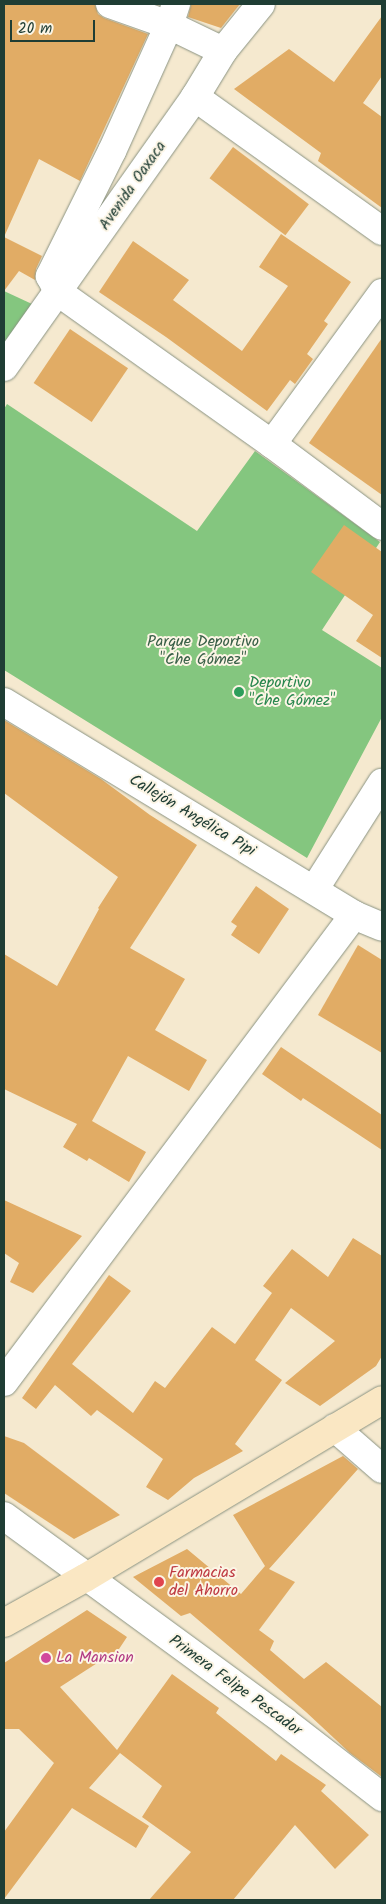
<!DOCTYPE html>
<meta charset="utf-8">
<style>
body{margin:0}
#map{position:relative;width:386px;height:1904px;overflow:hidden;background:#f5e9cf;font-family:Kalam,sans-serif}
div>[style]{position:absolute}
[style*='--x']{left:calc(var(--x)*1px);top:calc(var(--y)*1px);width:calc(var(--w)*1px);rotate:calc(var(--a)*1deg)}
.green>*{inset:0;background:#84c67f}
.building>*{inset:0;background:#e1ac65;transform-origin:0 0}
.roads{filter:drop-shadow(0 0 1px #8a9382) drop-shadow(0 0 1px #8a9382)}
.street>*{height:28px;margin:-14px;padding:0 14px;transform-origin:14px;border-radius:14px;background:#fff}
.secondary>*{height:28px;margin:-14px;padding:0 14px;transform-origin:14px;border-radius:14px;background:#fae7c3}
.dots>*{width:14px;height:14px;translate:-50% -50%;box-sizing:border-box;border:2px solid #fcf5e5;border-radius:50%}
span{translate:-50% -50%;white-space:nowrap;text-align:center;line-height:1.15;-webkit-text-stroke:4px #fcf5e5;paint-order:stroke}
.street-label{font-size:16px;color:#1f3d34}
.park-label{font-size:16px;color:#385f47}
.leisure-label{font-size:16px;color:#27864d}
.left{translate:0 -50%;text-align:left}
.health-label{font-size:16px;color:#be3a42}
.hotel-label{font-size:16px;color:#b23c85}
.frame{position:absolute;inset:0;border:5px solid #1f3d34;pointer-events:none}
.scale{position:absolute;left:10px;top:20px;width:85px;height:22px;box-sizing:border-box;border:2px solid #1f3d34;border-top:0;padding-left:6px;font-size:15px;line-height:18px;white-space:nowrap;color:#1f3d34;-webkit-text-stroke:4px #fcf5e5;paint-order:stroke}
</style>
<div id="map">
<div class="green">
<i style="clip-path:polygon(4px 291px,32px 304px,4px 344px)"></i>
<i style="clip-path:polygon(7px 404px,197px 531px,255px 451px,380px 542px,322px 630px,382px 668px,382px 717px,307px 858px,4px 670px,4px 409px)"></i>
</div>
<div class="building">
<i style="clip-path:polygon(4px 4px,95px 4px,98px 14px,104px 18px,148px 34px,80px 181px,39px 159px,4px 237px,42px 256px,36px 269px,35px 280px,19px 271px,4px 291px)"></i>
<i style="clip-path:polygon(191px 4px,240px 4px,221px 28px,188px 17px)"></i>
<i style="clip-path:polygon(382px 16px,382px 76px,363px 103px,382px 117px,382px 208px,318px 161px,321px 153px,234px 89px,289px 49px,334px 82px)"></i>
<i style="left:233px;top:147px;width:95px;height:39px;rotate:37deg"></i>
<i style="clip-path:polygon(281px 234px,351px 282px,324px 321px,328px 324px,307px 354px,313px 359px,295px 384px,290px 380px,267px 411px,166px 337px,99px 292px,133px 241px,189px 280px,173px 300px,242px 351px,288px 286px,259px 267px)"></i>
<i style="left:70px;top:329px;width:70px;height:65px;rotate:34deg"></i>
<i style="clip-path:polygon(382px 338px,382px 495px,309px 443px)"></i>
<i style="clip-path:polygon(344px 525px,382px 552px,382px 658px,356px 641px,373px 615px,311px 572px)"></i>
<i style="clip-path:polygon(4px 720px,101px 779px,150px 815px,197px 845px,130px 948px,185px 979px,155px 1030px,207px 1060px,189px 1091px,128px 1056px,92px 1121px,146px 1152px,129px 1182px,89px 1158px,87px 1161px,63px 1147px,77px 1124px,4px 1089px,4px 954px,57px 986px,99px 909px,98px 908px,118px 877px,4px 793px)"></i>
<i style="clip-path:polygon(256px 886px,289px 909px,259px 954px,231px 935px,237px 926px,231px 922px)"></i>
<i style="clip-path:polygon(358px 945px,382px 960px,382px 1053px,318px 1015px)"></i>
<i style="clip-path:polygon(281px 1047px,382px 1115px,382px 1150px,303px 1098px,301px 1101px,262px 1074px)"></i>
<i style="clip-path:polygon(4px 1200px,82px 1236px,33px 1293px,10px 1282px,19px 1263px,4px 1253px)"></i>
<i style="clip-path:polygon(353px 1238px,382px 1256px,382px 1356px,376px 1366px,320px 1406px,285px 1383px,335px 1341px,291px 1308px,255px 1360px,282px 1380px,235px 1444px,243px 1451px,194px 1478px,168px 1500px,146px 1487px,163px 1459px,97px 1410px,91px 1416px,55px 1385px,36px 1409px,22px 1398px,109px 1275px,131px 1291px,72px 1364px,133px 1413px,155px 1381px,165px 1388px,212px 1327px,235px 1344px,272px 1293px,263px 1286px,292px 1249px,328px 1277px)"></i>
<i style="clip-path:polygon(4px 1436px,24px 1443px,120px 1515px,74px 1539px,4px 1493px)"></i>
<i style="clip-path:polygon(343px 1456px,358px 1469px,269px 1569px,295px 1582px,259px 1630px,274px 1641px,270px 1650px,304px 1679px,326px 1662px,382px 1707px,382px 1777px,350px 1753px,306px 1712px,190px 1613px,181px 1616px,133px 1577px,187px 1549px,241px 1594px,265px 1566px,233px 1515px)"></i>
<i style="clip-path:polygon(87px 1610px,127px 1637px,119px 1649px,60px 1687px,117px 1750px,172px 1674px,219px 1708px,216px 1713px,276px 1761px,281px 1754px,326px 1785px,321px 1791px,369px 1835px,335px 1869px,295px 1825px,233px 1900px,149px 1900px,191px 1852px,142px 1817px,162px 1786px,120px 1753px,89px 1788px,149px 1826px,136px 1848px,72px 1808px,4px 1899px,4px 1832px,54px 1763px,19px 1729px,4px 1729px,4px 1663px)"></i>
</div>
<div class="roads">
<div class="street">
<i style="--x:110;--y:4;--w:63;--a:19.6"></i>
<i style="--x:169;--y:25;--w:60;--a:25.7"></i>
<i style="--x:176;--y:4;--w:22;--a:108"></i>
<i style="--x:169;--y:25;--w:138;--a:114.3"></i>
<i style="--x:112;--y:151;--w:140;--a:116.4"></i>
<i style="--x:50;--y:276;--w:18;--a:63"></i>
<i style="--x:58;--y:292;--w:262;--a:35.4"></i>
<i style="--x:272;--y:444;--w:137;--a:36.7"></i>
<i style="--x:195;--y:97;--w:230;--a:35.6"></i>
<i style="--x:4;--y:367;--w:331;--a:-54.7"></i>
<i style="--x:195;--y:97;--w:54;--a:-58.7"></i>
<i style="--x:223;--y:51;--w:60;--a:-51"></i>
<i style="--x:272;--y:444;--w:187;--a:-53.9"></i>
<i style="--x:4;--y:702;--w:410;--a:31.3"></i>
<i style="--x:354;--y:915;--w:30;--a:23"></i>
<i style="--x:314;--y:890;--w:127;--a:-57.6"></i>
<i style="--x:4;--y:1382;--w:584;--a:-53.15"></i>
<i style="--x:335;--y:1428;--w:62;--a:41.1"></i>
<i style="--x:4;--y:1516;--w:348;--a:36.2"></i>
<i style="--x:285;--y:1722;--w:123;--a:37.7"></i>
</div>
<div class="secondary">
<i style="--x:4;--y:1623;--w:93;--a:-29.1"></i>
<i style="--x:85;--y:1578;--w:346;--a:-30.9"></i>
</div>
</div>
<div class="dots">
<i style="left:239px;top:692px;background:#2e9e5b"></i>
<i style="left:159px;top:1582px;background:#e0444e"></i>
<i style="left:46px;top:1658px;background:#d1479c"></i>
</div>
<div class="street-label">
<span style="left:133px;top:186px;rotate:-55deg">Avenida Oaxaca</span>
<span style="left:192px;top:816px;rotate:31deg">Callejón Angélica Pipi</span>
<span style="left:235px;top:1686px;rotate:36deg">Primera Felipe Pescador</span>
</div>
<div class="park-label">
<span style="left:203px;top:651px">Parque Deportivo<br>"Che Gómez"</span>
</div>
<div class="leisure-label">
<span class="left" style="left:249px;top:692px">Deportivo<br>"Che Gómez"</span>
</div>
<div class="health-label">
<span class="left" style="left:169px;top:1582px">Farmacias<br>del Ahorro</span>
</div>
<div class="hotel-label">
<span class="left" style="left:56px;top:1658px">La Mansion</span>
</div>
<div class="frame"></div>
<div class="scale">20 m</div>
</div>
